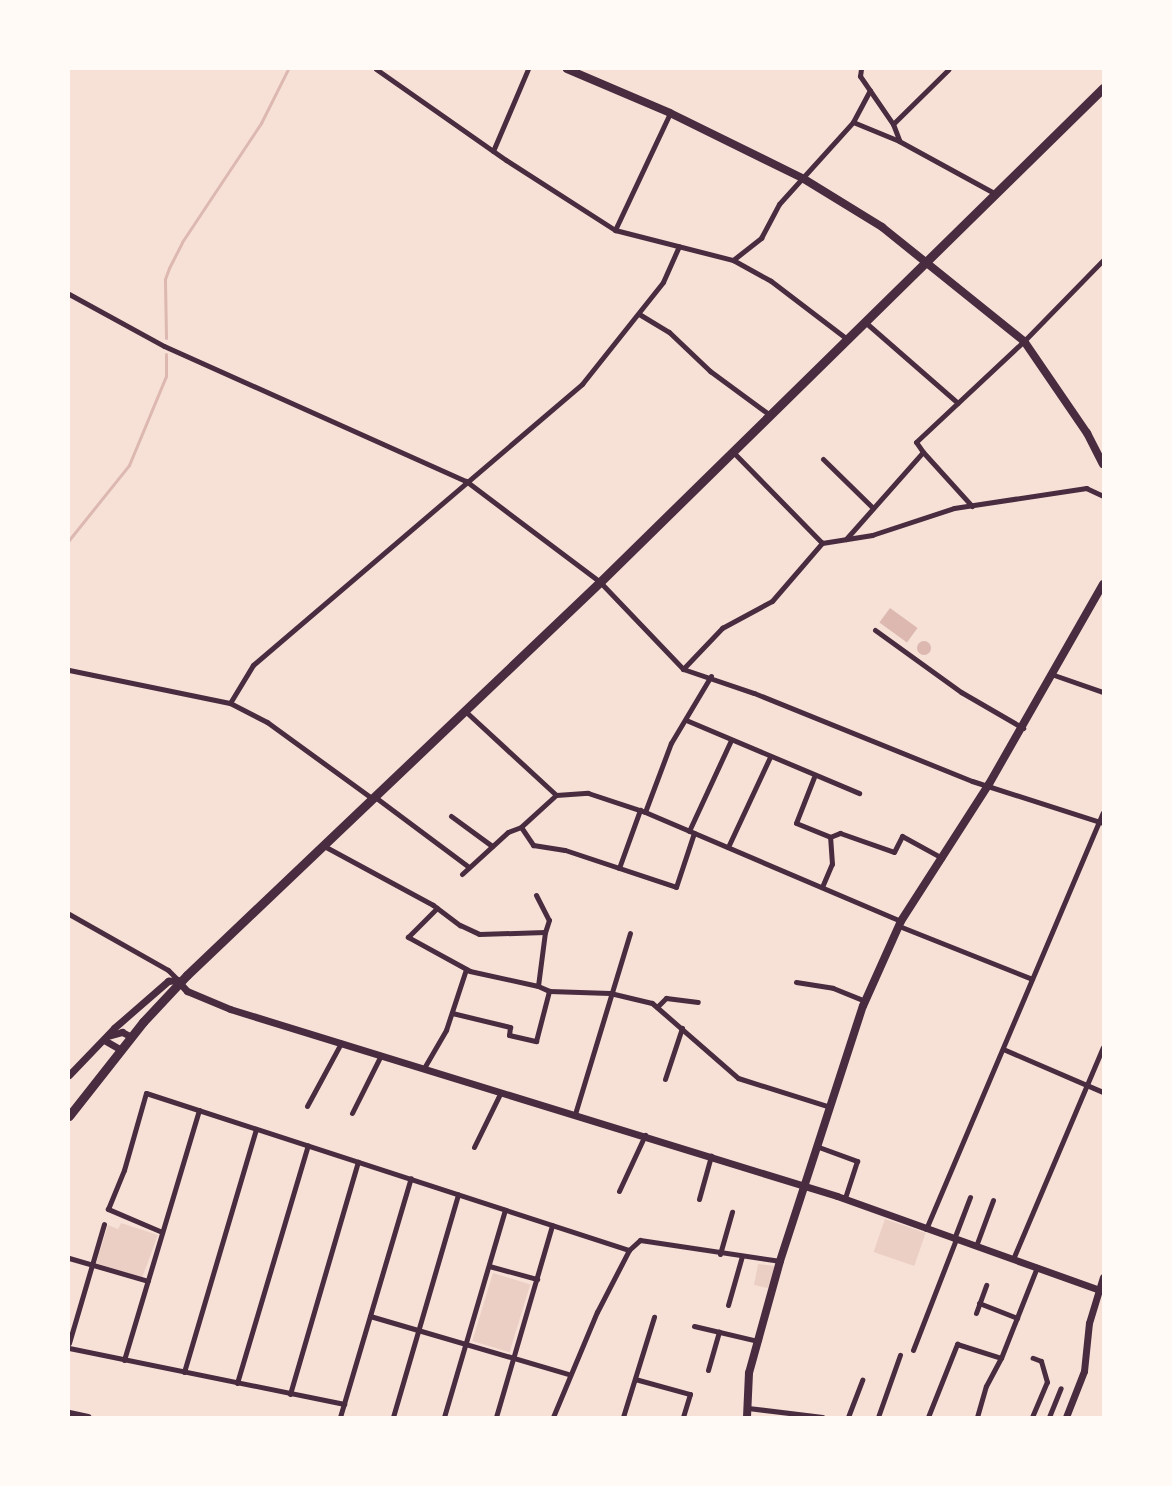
<!DOCTYPE html>
<style>
body{margin:0}
#map{position:relative;width:1172px;height:1486px;overflow:hidden;background:#f7e1d7;font-family:Overpass,sans-serif}
div>[style]{position:absolute}
[style*='--x']{left:calc(var(--x)*1px);top:calc(var(--y)*1px);width:calc(var(--w)*1px);rotate:calc(var(--a)*1deg)}
.green>*{inset:0;background:#ebcfc5;transform-origin:0 0}
.water>*{inset:0;background:#dcb8b0;transform-origin:0 0}
.round{border-radius:50%}
.stream>*{height:3px;margin:-1.5px;padding:0 1.5px;transform-origin:1.5px;border-radius:1.5px;background:#dcb8b0}
.minor>*{height:5px;margin:-2.5px;padding:0 2.5px;transform-origin:2.5px;border-radius:2.5px;background:#4a2c40}
.tertiary>*{height:7px;margin:-3.5px;padding:0 3.5px;transform-origin:3.5px;border-radius:3.5px;background:#4a2c40}
.secondary>*{height:8px;margin:-4px;padding:0 4px;transform-origin:4px;border-radius:4px;background:#4a2c40}
.trunk>*{height:9px;margin:-4.5px;padding:0 4.5px;transform-origin:4.5px;border-radius:4.5px;background:#4a2c40}
span{translate:-50% -50%;white-space:nowrap;text-align:center;line-height:1.15;-webkit-text-stroke:5px #fffaf5;paint-order:stroke}
.frame{position:absolute;inset:0;border:70px solid #fffaf5;pointer-events:none}
</style>
<div id="map">
<div class="green">
<i style="left:885px;top:1219px;width:43px;height:35px;rotate:19deg"></i>
<i style="clip-path:polygon(121px 1223px,158px 1235px,142px 1278px,96px 1263px,108px 1225px,118px 1229px)"></i>
<i style="clip-path:polygon(758px 1264px,775px 1266px,768px 1288px,754px 1285px)"></i>
<i style="left:493px;top:1273px;width:39px;height:71px;rotate:17deg"></i>
</div>
<div class="water">
<i style="left:890px;top:608px;width:34px;height:18px;rotate:36deg"></i>
<i class="round" style="left:917px;top:641px;width:14px;height:14px"></i>
</div>
<div class="stream">
<i style="--x:166;--y:338;--w:59;--a:-91"></i>
<i style="--x:165;--y:279;--w:12;--a:-70"></i>
<i style="--x:169;--y:268;--w:29;--a:-63"></i>
<i style="--x:182;--y:242;--w:143;--a:-56.4"></i>
<i style="--x:261;--y:123;--w:60;--a:-63.4"></i>
<i style="--x:69;--y:540;--w:96;--a:-51.3"></i>
<i style="--x:129;--y:465;--w:96;--a:-67.4"></i>
<i style="--x:166;--y:376;--w:22;--a:-90"></i>
</div>
<div class="minor">
<i style="--x:376;--y:69;--w:159;--a:35"></i>
<i style="--x:506;--y:160;--w:130;--a:32.7"></i>
<i style="--x:615;--y:230;--w:122;--a:14.3"></i>
<i style="--x:733;--y:260;--w:43;--a:28.9"></i>
<i style="--x:771;--y:281;--w:96;--a:37.3"></i>
<i style="--x:861;--y:69;--w:7;--a:98"></i>
<i style="--x:860;--y:76;--w:58;--a:55.5"></i>
<i style="--x:893;--y:124;--w:17;--a:69"></i>
<i style="--x:853;--y:122;--w:50;--a:22.4"></i>
<i style="--x:899;--y:141;--w:111;--a:28.7"></i>
<i style="--x:893;--y:124;--w:78;--a:-44.5"></i>
<i style="--x:493;--y:151;--w:89;--a:-66.9"></i>
<i style="--x:615;--y:230;--w:129;--a:-64.8"></i>
<i style="--x:733;--y:260;--w:36;--a:-38"></i>
<i style="--x:761;--y:238;--w:38;--a:-62"></i>
<i style="--x:779;--y:204;--w:110;--a:-47.9"></i>
<i style="--x:853;--y:122;--w:36;--a:-62"></i>
<i style="--x:69;--y:294;--w:108;--a:28.7"></i>
<i style="--x:164;--y:346;--w:331;--a:24.1"></i>
<i style="--x:466;--y:481;--w:168;--a:37"></i>
<i style="--x:600;--y:582;--w:120;--a:46.3"></i>
<i style="--x:683;--y:669;--w:75;--a:18.7"></i>
<i style="--x:754;--y:693;--w:235;--a:22"></i>
<i style="--x:972;--y:781;--w:138;--a:17.8"></i>
<i style="--x:639;--y:314;--w:35;--a:31"></i>
<i style="--x:669;--y:332;--w:57;--a:43.6"></i>
<i style="--x:710;--y:371;--w:74;--a:36.3"></i>
<i style="--x:865;--y:322;--w:123;--a:41.1"></i>
<i style="--x:733;--y:452;--w:127;--a:45.6"></i>
<i style="--x:923;--y:452;--w:12;--a:-125"></i>
<i style="--x:916;--y:442;--w:148;--a:-43.1"></i>
<i style="--x:1024;--y:341;--w:113;--a:-45.7"></i>
<i style="--x:823;--y:459;--w:70;--a:44.4"></i>
<i style="--x:846;--y:539;--w:116;--a:-48.5"></i>
<i style="--x:923;--y:452;--w:73;--a:47.8"></i>
<i style="--x:875;--y:630;--w:106;--a:35.8"></i>
<i style="--x:961;--y:692;--w:72;--a:30.1"></i>
<i style="--x:683;--y:669;--w:57;--a:-46.4"></i>
<i style="--x:722;--y:628;--w:57;--a:-28.4"></i>
<i style="--x:772;--y:601;--w:77;--a:-49.2"></i>
<i style="--x:822;--y:543;--w:51;--a:-9.1"></i>
<i style="--x:872;--y:535;--w:86;--a:-18.2"></i>
<i style="--x:954;--y:508;--w:134;--a:-8.6"></i>
<i style="--x:1086;--y:488;--w:19;--a:25"></i>
<i style="--x:69;--y:670;--w:164;--a:11.6"></i>
<i style="--x:230;--y:703;--w:42;--a:27.2"></i>
<i style="--x:267;--y:722;--w:131;--a:36"></i>
<i style="--x:1054;--y:675;--w:52;--a:19.1"></i>
<i style="--x:230;--y:703;--w:44;--a:-58.8"></i>
<i style="--x:253;--y:665;--w:433;--a:-40.5"></i>
<i style="--x:582;--y:384;--w:130;--a:-51.5"></i>
<i style="--x:663;--y:282;--w:39;--a:-66"></i>
<i style="--x:464;--y:710;--w:125;--a:42.7"></i>
<i style="--x:556;--y:795;--w:32;--a:-4"></i>
<i style="--x:588;--y:793;--w:60;--a:18.4"></i>
<i style="--x:645;--y:812;--w:278;--a:23.1"></i>
<i style="--x:686;--y:720;--w:188;--a:22.9"></i>
<i style="--x:814;--y:777;--w:49;--a:111.4"></i>
<i style="--x:796;--y:823;--w:37;--a:22"></i>
<i style="--x:830;--y:837;--w:11;--a:-22"></i>
<i style="--x:840;--y:833;--w:57;--a:19.4"></i>
<i style="--x:894;--y:852;--w:18;--a:-63"></i>
<i style="--x:902;--y:836;--w:46;--a:28.8"></i>
<i style="--x:556;--y:795;--w:47;--a:137.6"></i>
<i style="--x:521;--y:827;--w:22;--a:56"></i>
<i style="--x:533;--y:845;--w:32;--a:9"></i>
<i style="--x:565;--y:850;--w:117;--a:18.4"></i>
<i style="--x:676;--y:887;--w:57;--a:-71.6"></i>
<i style="--x:375;--y:797;--w:117;--a:36.7"></i>
<i style="--x:645;--y:812;--w:74;--a:-69.4"></i>
<i style="--x:671;--y:743;--w:78;--a:-59.2"></i>
<i style="--x:451;--y:816;--w:51;--a:36.2"></i>
<i style="--x:689;--y:831;--w:100;--a:-65.2"></i>
<i style="--x:324;--y:846;--w:124;--a:28.4"></i>
<i style="--x:433;--y:905;--w:34;--a:37"></i>
<i style="--x:460;--y:925;--w:21;--a:25"></i>
<i style="--x:479;--y:934;--w:66;--a:-1.7"></i>
<i style="--x:545;--y:932;--w:54;--a:97.4"></i>
<i style="--x:538;--y:986;--w:70;--a:-167.6"></i>
<i style="--x:470;--y:971;--w:71;--a:-151.3"></i>
<i style="--x:408;--y:937;--w:41;--a:-45"></i>
<i style="--x:728;--y:847;--w:99;--a:-65"></i>
<i style="--x:619;--y:868;--w:62;--a:-70.1"></i>
<i style="--x:462;--y:874;--w:62;--a:-42.4"></i>
<i style="--x:508;--y:832;--w:14;--a:-21"></i>
<i style="--x:822;--y:887;--w:25;--a:-67"></i>
<i style="--x:832;--y:864;--w:27;--a:-94"></i>
<i style="--x:536;--y:895;--w:28;--a:63"></i>
<i style="--x:549;--y:920;--w:13;--a:108"></i>
<i style="--x:69;--y:914;--w:114;--a:29.5"></i>
<i style="--x:168;--y:970;--w:16;--a:45"></i>
<i style="--x:899;--y:926;--w:143;--a:21.7"></i>
<i style="--x:796;--y:982;--w:37;--a:9"></i>
<i style="--x:833;--y:988;--w:35;--a:22"></i>
<i style="--x:538;--y:986;--w:12;--a:24"></i>
<i style="--x:549;--y:991;--w:61;--a:1.9"></i>
<i style="--x:610;--y:993;--w:43;--a:13.4"></i>
<i style="--x:652;--y:1003;--w:114;--a:41.1"></i>
<i style="--x:738;--y:1078;--w:93;--a:17.5"></i>
<i style="--x:657;--y:1007;--w:13;--a:-45"></i>
<i style="--x:666;--y:998;--w:32;--a:7"></i>
<i style="--x:452;--y:1013;--w:60;--a:13.6"></i>
<i style="--x:510;--y:1027;--w:8;--a:97"></i>
<i style="--x:509;--y:1035;--w:28;--a:13"></i>
<i style="--x:536;--y:1041;--w:52;--a:-75.4"></i>
<i style="--x:1003;--y:1049;--w:109;--a:23.3"></i>
<i style="--x:424;--y:1068;--w:44;--a:-59.9"></i>
<i style="--x:446;--y:1030;--w:64;--a:-71.8"></i>
<i style="--x:665;--y:1079;--w:54;--a:-71.6"></i>
<i style="--x:307;--y:1106;--w:72;--a:-61.6"></i>
<i style="--x:352;--y:1113;--w:65;--a:-63.4"></i>
<i style="--x:575;--y:1114;--w:189;--a:-73.1"></i>
<i style="--x:816;--y:1146;--w:44;--a:20.1"></i>
<i style="--x:857;--y:1161;--w:40;--a:108"></i>
<i style="--x:474;--y:1147;--w:61;--a:-63.9"></i>
<i style="--x:619;--y:1191;--w:62;--a:-65.1"></i>
<i style="--x:699;--y:1199;--w:45;--a:-74.4"></i>
<i style="--x:926;--y:1229;--w:452;--a:-67"></i>
<i style="--x:162;--y:1232;--w:59;--a:-156.9"></i>
<i style="--x:108;--y:1209;--w:42;--a:-67.7"></i>
<i style="--x:124;--y:1170;--w:80;--a:-74.1"></i>
<i style="--x:146;--y:1093;--w:508;--a:18.01"></i>
<i style="--x:954;--y:1239;--w:45;--a:-69.1"></i>
<i style="--x:976;--y:1246;--w:49;--a:-69.7"></i>
<i style="--x:720;--y:1254;--w:44;--a:-74.1"></i>
<i style="--x:69;--y:1258;--w:82;--a:16.2"></i>
<i style="--x:1013;--y:1259;--w:230;--a:-67"></i>
<i style="--x:489;--y:1266;--w:50;--a:15.2"></i>
<i style="--x:979;--y:1303;--w:41;--a:21.5"></i>
<i style="--x:728;--y:1305;--w:51;--a:-74.1"></i>
<i style="--x:976;--y:1313;--w:30;--a:-70"></i>
<i style="--x:370;--y:1316;--w:206;--a:16.3"></i>
<i style="--x:694;--y:1326;--w:66;--a:13.2"></i>
<i style="--x:69;--y:1343;--w:124;--a:-73.6"></i>
<i style="--x:69;--y:1348;--w:281;--a:11.5"></i>
<i style="--x:913;--y:1350;--w:119;--a:-68.8"></i>
<i style="--x:124;--y:1360;--w:261;--a:-73.3"></i>
<i style="--x:708;--y:1370;--w:40;--a:-74"></i>
<i style="--x:184;--y:1372;--w:253;--a:-73.5"></i>
<i style="--x:635;--y:1379;--w:57;--a:15.3"></i>
<i style="--x:690;--y:1394;--w:24;--a:107"></i>
<i style="--x:237;--y:1383;--w:248;--a:-73.4"></i>
<i style="--x:290;--y:1394;--w:242;--a:-73.7"></i>
<i style="--x:748;--y:1408;--w:75;--a:6.9"></i>
<i style="--x:340;--y:1417;--w:249;--a:-73.5"></i>
<i style="--x:393;--y:1417;--w:232;--a:-73.7"></i>
<i style="--x:444;--y:1417;--w:216;--a:-73.6"></i>
<i style="--x:496;--y:1417;--w:200;--a:-73.7"></i>
<i style="--x:553;--y:1417;--w:114;--a:-67.3"></i>
<i style="--x:597;--y:1312;--w:70;--a:-62.7"></i>
<i style="--x:629;--y:1250;--w:15;--a:-42"></i>
<i style="--x:640;--y:1240;--w:142;--a:8.5"></i>
<i style="--x:623;--y:1417;--w:105;--a:-72.8"></i>
<i style="--x:848;--y:1417;--w:40;--a:-69"></i>
<i style="--x:878;--y:1417;--w:66;--a:-70.5"></i>
<i style="--x:928;--y:1417;--w:79;--a:-68.3"></i>
<i style="--x:957;--y:1344;--w:46;--a:17.7"></i>
<i style="--x:1001;--y:1358;--w:98;--a:-68.4"></i>
<i style="--x:977;--y:1417;--w:32;--a:-74"></i>
<i style="--x:986;--y:1386;--w:32;--a:-62"></i>
<i style="--x:1032;--y:1417;--w:38;--a:-67"></i>
<i style="--x:1047;--y:1382;--w:22;--a:-106"></i>
<i style="--x:1041;--y:1361;--w:9;--a:-159"></i>
<i style="--x:1049;--y:1417;--w:31;--a:-68"></i>
</div>
<div class="tertiary">
<i style="--x:108;--y:1036;--w:15;--a:-16"></i>
<i style="--x:122;--y:1032;--w:11;--a:27"></i>
<i style="--x:104;--y:1040;--w:20;--a:30"></i>
<i style="--x:69;--y:1075;--w:65;--a:-46.2"></i>
<i style="--x:114;--y:1028;--w:72;--a:-41"></i>
<i style="--x:168;--y:981;--w:9;--a:-6"></i>
<i style="--x:177;--y:980;--w:15;--a:48"></i>
<i style="--x:187;--y:991;--w:47;--a:22.7"></i>
<i style="--x:230;--y:1009;--w:635;--a:17.12"></i>
<i style="--x:837;--y:1196;--w:282;--a:19.7"></i>
<i style="--x:69;--y:1413;--w:19;--a:12"></i>
<i style="--x:1066;--y:1417;--w:49;--a:-68.6"></i>
<i style="--x:1084;--y:1371;--w:48;--a:-84.1"></i>
<i style="--x:1089;--y:1323;--w:48;--a:-73.1"></i>
</div>
<div class="secondary">
<i style="--x:567;--y:69;--w:112;--a:23.1"></i>
<i style="--x:670;--y:113;--w:149;--a:26.2"></i>
<i style="--x:804;--y:179;--w:92;--a:31.6"></i>
<i style="--x:882;--y:227;--w:182;--a:38.8"></i>
<i style="--x:1024;--y:341;--w:112;--a:55.6"></i>
<i style="--x:1087;--y:433;--w:35;--a:63"></i>
<i style="--x:747;--y:1417;--w:44;--a:-87.4"></i>
<i style="--x:749;--y:1373;--w:116;--a:-74.5"></i>
<i style="--x:780;--y:1261;--w:268;--a:-72"></i>
<i style="--x:863;--y:1006;--w:93;--a:-65.9"></i>
<i style="--x:901;--y:921;--w:163;--a:-57.3"></i>
<i style="--x:989;--y:784;--w:230;--a:-60.3"></i>
</div>
<div class="trunk">
<i style="--x:69;--y:1116;--w:120;--a:-51.8"></i>
<i style="--x:143;--y:1022;--w:64;--a:-46.9"></i>
<i style="--x:187;--y:975;--w:570;--a:-43.58"></i>
<i style="--x:600;--y:582;--w:705;--a:-44.48"></i>
</div>
<div class="frame"></div>
</div>
